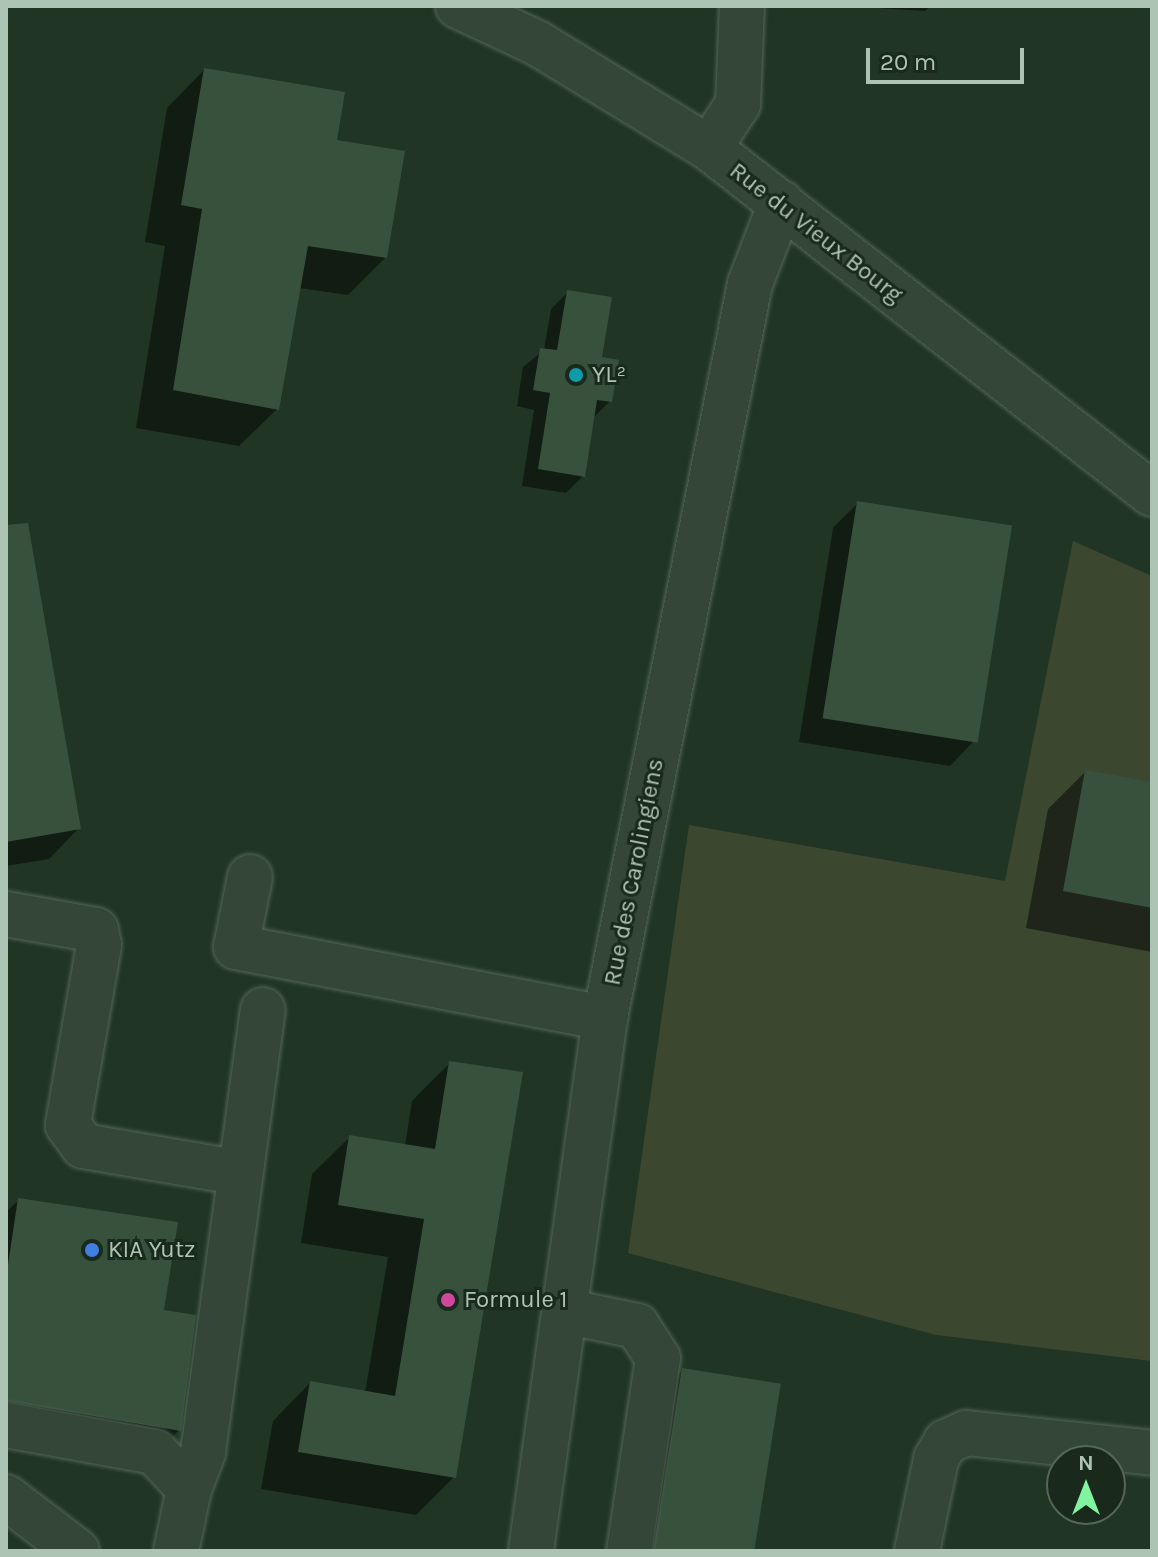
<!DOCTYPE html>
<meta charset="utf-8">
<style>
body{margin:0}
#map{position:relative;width:1158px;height:1557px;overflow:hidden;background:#203524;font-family:Karla,sans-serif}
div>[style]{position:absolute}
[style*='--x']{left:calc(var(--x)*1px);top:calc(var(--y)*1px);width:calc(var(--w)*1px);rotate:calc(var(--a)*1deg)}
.green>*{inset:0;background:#3c4730}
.shadow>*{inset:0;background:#0007}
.building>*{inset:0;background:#37513d;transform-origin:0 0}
.roads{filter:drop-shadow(0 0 2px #546758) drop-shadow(0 0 2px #546758)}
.minor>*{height:44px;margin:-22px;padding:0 22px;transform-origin:22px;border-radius:22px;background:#334637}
.dots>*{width:22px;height:22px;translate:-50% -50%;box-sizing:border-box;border:4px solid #192a1d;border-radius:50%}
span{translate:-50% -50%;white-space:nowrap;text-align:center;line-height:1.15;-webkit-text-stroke:6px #192a1d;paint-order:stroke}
.street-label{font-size:24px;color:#adc3b3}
.poi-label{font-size:24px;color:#adc3b3}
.left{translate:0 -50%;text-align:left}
.frame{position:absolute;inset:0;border:8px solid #adc3b3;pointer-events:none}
.north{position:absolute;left:1046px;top:1445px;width:80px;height:80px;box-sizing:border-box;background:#192a1d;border:2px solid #546759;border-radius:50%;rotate:0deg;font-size:22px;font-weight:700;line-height:32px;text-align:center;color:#adc3b3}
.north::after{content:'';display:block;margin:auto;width:28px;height:36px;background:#81f49f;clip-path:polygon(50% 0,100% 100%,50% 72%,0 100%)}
.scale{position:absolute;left:866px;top:48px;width:158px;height:36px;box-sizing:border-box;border:4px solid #adc3b3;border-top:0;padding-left:10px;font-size:24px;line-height:28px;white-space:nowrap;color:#adc3b3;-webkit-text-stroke:6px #192a1d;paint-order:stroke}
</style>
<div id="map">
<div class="green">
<i style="clip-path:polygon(1073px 541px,1152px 576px,1152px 1361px,936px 1335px,628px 1253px,689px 825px,1005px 881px)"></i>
</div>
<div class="shadow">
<i style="clip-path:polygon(844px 6px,930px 6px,925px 11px)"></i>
<i style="clip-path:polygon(204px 70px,385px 258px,348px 295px,299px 288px,277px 409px,239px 446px,136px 428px,165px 246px,145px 242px,167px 108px)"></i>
<i style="clip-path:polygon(568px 292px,600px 359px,610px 401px,593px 418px,583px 476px,566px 493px,522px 486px,534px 410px,517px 406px,523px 367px,544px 350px,551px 309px)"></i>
<i style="clip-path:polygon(858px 503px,974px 741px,950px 766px,799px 742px,833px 528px)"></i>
<i style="clip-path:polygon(6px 566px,79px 828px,49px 859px,6px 866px)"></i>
<i style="clip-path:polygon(1085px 772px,1152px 784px,1152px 952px,1026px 928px,1048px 809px)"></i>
<i style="clip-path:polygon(450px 1063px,454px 1477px,416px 1515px,261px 1489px,273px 1421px,310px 1383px,365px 1393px,388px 1257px,301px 1243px,312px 1174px,350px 1137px,405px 1146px,412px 1101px)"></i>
<i style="clip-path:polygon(19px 1200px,162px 1311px,179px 1430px,154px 1455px,6px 1428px,6px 1212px)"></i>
<i style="clip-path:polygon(683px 1370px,753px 1551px,634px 1551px,658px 1395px)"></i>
</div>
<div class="building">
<i style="clip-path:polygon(204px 68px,345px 92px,337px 140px,405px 151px,387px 258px,308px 246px,279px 410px,173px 390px,202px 209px,181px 205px)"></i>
<i style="clip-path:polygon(567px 290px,612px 297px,602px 357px,619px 360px,612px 402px,597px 400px,585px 477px,538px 469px,550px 393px,533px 390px,540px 348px,557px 350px)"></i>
<i style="left:857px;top:501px;width:157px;height:220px;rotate:9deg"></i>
<i style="clip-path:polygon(28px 523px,81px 829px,6px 842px,6px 525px)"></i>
<i style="clip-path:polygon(1085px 770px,1152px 782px,1152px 908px,1063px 891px)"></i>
<i style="clip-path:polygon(449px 1061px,523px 1072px,456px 1478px,298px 1452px,310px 1381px,395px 1396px,424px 1219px,338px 1205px,349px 1135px,435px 1149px)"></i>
<i style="clip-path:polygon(18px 1198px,178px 1222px,164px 1310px,196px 1315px,181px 1431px,6px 1401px,6px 1278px)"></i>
<i style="left:682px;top:1368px;width:100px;height:185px;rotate:9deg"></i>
</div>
<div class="roads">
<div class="minor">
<i style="--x:458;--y:6;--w:87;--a:25.1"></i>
<i style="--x:537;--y:43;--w:202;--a:31.4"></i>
<i style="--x:709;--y:148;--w:562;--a:37.99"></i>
<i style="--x:709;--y:148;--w:53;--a:-56.6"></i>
<i style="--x:738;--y:104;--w:98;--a:-87.7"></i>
<i style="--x:250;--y:877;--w:71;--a:101.3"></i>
<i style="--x:236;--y:947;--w:376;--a:10.9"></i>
<i style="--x:6;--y:914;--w:91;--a:10.1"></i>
<i style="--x:96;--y:930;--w:15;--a:79"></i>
<i style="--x:99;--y:945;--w:183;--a:99.8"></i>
<i style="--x:68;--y:1125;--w:26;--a:54"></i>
<i style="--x:83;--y:1146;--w:160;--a:9.7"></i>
<i style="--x:564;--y:1311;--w:75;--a:11.6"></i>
<i style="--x:637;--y:1326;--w:38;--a:57"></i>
<i style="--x:658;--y:1358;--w:195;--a:98.5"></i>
<i style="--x:6;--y:1425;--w:151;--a:10.3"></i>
<i style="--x:155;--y:1452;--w:50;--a:47.4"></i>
<i style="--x:189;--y:1489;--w:63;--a:101.8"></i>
<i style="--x:189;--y:1489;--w:40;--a:-69"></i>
<i style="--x:203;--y:1452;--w:446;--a:-82.3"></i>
<i style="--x:6;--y:1497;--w:89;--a:37.3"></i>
<i style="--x:531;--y:1551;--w:538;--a:-82.1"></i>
<i style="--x:605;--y:1018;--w:748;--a:-78.83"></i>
<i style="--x:750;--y:284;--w:87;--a:-69.1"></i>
<i style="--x:917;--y:1551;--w:94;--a:-78.3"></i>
<i style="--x:936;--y:1459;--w:20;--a:-60"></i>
<i style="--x:946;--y:1442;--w:22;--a:-24"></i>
<i style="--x:966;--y:1433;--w:187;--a:6.1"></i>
</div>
</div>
<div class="dots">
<i style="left:576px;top:375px;background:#0f9aa8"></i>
<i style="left:92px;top:1250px;background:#3f7fe0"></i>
<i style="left:448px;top:1300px;background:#d1479c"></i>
</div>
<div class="street-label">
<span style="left:816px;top:233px;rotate:38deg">Rue du Vieux Bourg</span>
<span style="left:634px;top:872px;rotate:-79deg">Rue des Carolingiens</span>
</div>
<div class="poi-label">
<span class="left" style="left:592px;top:375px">YL²</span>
<span class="left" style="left:108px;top:1250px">KIA Yutz</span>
<span class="left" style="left:464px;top:1300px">Formule 1</span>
</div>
<div class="frame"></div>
<div class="north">N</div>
<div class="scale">20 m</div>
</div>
